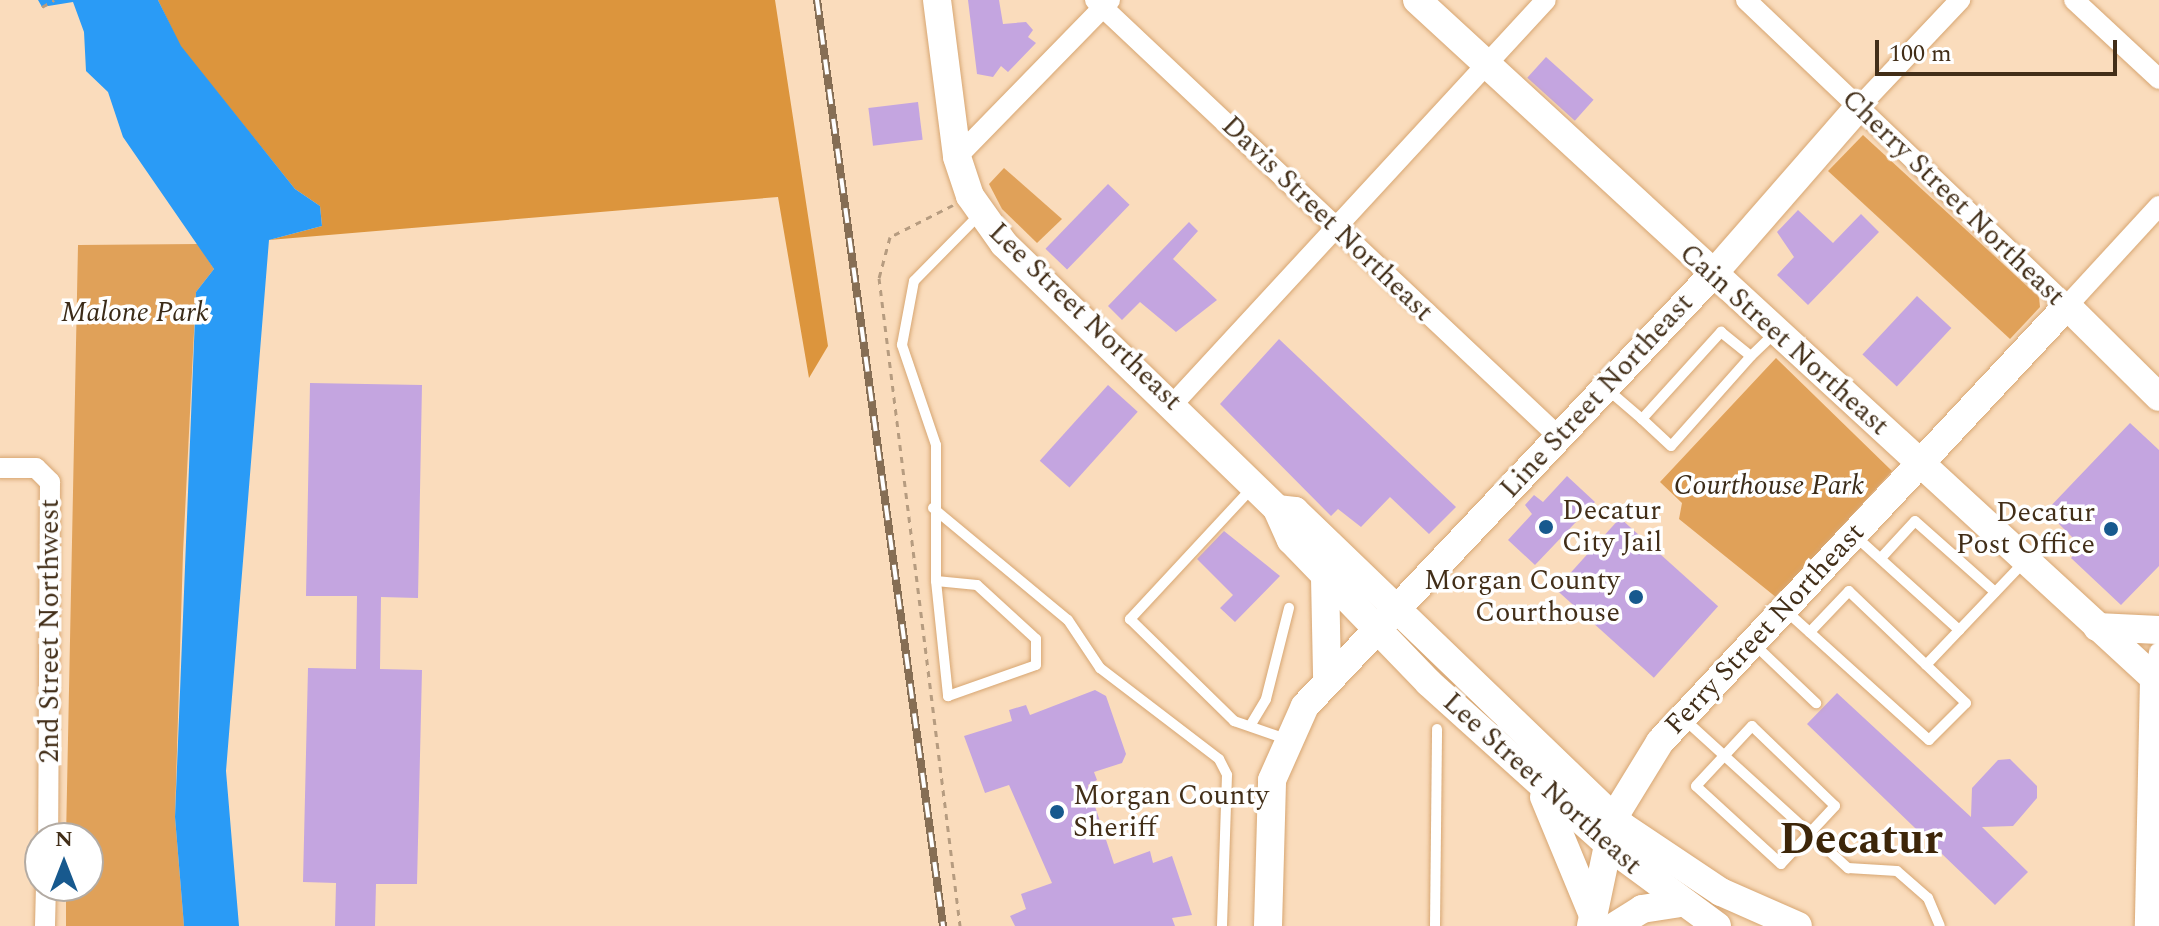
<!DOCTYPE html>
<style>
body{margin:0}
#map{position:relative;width:2159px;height:926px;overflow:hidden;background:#fadcbc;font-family:Spectral,serif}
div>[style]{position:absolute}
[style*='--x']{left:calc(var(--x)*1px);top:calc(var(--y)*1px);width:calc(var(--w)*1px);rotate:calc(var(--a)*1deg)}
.green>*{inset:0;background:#e0a159}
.forest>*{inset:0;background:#dc953d}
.water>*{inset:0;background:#2a9bf6}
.building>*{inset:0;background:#c4a5e0;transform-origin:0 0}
.path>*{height:3px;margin-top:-1.5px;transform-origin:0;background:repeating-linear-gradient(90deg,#b69c80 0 6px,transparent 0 12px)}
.roads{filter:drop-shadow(0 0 2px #d7a672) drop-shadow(0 0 2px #d7a672)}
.lane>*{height:10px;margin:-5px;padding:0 5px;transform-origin:5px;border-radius:5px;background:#fff}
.street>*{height:20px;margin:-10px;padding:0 10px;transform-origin:10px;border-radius:10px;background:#fff}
.secondary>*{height:28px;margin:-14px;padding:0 14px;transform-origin:14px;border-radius:14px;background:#fff}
.rail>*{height:8px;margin-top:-4px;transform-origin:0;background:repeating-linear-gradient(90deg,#fff 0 15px,#866e54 0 30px);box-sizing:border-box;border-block:2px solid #866e54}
.dots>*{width:22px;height:22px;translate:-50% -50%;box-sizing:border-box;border:4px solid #fff;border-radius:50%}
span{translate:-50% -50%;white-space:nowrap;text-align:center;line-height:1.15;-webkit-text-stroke:7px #fff;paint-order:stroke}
.street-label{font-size:28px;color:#422e18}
.park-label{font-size:28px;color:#3b2b18;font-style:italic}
.poi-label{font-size:28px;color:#422e18}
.left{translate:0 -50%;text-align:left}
.right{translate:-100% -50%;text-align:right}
.town-label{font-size:44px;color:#3d2609;font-weight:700}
.north{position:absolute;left:24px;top:822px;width:80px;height:80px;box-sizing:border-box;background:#fff;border:2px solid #b3aba3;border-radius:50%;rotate:0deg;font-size:22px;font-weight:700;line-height:32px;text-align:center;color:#422e18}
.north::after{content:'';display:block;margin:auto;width:28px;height:36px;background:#17598e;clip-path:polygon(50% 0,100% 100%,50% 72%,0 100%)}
.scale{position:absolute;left:1875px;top:40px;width:242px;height:36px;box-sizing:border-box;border:4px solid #422e18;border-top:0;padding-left:10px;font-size:24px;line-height:28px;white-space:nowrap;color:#422e18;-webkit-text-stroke:6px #fff;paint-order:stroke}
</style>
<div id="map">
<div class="green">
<i style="clip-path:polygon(1863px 135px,2039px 297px,2040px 307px,2010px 339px,1828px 171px)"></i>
<i style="clip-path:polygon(1004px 168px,1062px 219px,1037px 243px,1002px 209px,989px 184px)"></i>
<i style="clip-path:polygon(198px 244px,214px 269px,196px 292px,183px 553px,175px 817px,184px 926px,66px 926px,66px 886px,88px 886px,88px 838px,66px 838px,78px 245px)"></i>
<i style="clip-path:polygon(1776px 358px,1892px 471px,1777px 598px,1679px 519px,1682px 503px,1660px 482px)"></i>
</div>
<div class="forest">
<i style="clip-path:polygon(158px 0,775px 0,828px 346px,809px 378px,778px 197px,269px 240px,322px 226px,320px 206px,295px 189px,180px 46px)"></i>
</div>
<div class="water">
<i style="clip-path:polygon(38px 0,158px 0,181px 46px,295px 189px,320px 206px,322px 226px,269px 240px,226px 771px,239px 926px,184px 926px,175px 817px,196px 292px,214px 269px,123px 137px,108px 92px,86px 71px,84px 32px,73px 2px,42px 7px)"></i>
</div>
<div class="building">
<i style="clip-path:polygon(968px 0,999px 0,1003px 24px,1026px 22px,1033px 30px,1028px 37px,1036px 43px,1008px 72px,1001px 66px,993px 77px,977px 74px)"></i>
<i style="left:1546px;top:57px;width:64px;height:28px;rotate:42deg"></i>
<i style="left:918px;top:102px;width:38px;height:50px;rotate:83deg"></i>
<i style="left:1108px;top:184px;width:30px;height:90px;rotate:44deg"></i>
<i style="clip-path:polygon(1798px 210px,1833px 243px,1861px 214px,1879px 232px,1808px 305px,1777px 275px,1794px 257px,1777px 232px)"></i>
<i style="clip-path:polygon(1189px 222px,1198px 231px,1173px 259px,1217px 300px,1176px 332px,1140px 302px,1122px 320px,1108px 306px)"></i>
<i style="left:1917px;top:296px;width:47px;height:80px;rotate:43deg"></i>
<i style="clip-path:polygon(1279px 339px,1456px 507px,1429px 534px,1390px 497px,1361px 527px,1338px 509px,1331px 516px,1220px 404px)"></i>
<i style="clip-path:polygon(310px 383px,422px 385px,418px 598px,381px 597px,380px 669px,422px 670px,417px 884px,376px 884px,375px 926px,335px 926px,336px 883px,303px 882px,308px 668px,356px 669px,357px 596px,306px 596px)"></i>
<i style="left:1108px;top:385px;width:40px;height:102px;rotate:42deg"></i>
<i style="clip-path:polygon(2130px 423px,2159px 450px,2159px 566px,2121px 605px,2071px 558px,2081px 546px,2046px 511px)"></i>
<i style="clip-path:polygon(1567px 476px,1595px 502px,1535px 565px,1508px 540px,1532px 514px,1525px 505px,1534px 495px,1543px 502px)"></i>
<i style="left:1620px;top:518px;width:132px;height:96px;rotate:42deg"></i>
<i style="clip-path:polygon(1224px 531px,1280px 576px,1235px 622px,1220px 608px,1233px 595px,1197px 559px)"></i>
<i style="clip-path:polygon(1095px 690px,1106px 696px,1126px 754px,1122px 763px,1094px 772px,1097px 780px,1088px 785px,1114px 864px,1150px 851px,1153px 863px,1172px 856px,1192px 915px,1172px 918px,1175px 926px,1015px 926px,1010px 916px,1026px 909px,1021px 894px,1052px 883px,1009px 785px,985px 793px,964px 736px,1012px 721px,1009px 710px,1026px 705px,1030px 715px)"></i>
<i style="clip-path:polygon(1837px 693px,1971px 817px,1972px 788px,1998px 760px,2010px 759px,2037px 786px,2037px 798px,2013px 826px,1982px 827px,2028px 872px,1995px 905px,1807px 724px)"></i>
</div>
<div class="path">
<i style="--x:42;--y:7;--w:14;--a:-30"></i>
<i style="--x:953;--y:205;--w:71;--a:153.1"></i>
<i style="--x:890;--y:237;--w:42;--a:105"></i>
<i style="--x:879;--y:278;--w:653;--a:82.87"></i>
</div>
<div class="roads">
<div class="lane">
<i style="--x:1751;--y:356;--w:120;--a:131.6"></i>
<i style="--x:1671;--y:446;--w:40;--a:-137"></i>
<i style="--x:1642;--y:419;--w:118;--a:-47.8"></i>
<i style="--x:1721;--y:332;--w:38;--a:39"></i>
<i style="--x:1751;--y:356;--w:33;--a:-44"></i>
<i style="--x:1607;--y:389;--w:46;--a:40.6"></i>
<i style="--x:1251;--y:489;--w:178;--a:132.9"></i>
<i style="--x:1130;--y:619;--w:146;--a:44.4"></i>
<i style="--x:1234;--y:721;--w:55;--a:19.1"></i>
<i style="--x:933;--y:508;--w:175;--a:39.7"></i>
<i style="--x:1068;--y:620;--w:58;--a:56.3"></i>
<i style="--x:1100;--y:668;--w:150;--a:37.4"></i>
<i style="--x:1219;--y:759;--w:18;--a:63"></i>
<i style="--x:1227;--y:775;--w:151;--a:91.9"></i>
<i style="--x:1854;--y:535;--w:142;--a:42.1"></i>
<i style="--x:1881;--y:558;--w:50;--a:-47.4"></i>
<i style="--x:1915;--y:521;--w:107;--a:41.6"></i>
<i style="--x:936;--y:581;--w:116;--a:84"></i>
<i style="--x:948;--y:696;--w:93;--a:-19.4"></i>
<i style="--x:1036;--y:665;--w:26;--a:-90"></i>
<i style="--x:1036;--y:639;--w:80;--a:-137.5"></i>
<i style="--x:977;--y:585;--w:41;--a:-174.4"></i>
<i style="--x:936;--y:581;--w:136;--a:-90"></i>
<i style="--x:936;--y:445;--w:106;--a:-108.8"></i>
<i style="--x:902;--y:345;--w:65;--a:-79.4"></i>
<i style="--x:914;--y:281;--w:94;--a:-45.4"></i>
<i style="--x:1785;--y:610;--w:194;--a:42.1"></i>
<i style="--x:1929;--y:740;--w:52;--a:-45"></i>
<i style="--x:1966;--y:703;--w:162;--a:-136.3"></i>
<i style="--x:1849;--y:591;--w:57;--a:133.6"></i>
<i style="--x:1754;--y:644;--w:86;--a:43.6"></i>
<i style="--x:1926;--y:665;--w:142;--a:-46.4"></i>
<i style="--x:1684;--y:719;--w:222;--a:42.3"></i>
<i style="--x:1848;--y:868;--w:49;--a:3.5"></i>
<i style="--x:1897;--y:871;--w:41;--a:41.1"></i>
<i style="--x:1928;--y:898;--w:30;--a:67"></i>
<i style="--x:1250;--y:726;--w:31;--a:-59"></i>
<i style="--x:1266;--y:699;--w:94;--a:-75.8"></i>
<i style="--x:1752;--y:726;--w:115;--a:43.9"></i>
<i style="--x:1835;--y:806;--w:79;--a:133"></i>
<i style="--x:1781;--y:864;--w:115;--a:-137.5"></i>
<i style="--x:1696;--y:786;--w:82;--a:-47"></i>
<i style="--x:1435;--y:926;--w:197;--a:-89.4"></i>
</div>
<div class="street">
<i style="--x:1095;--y:0;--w:637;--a:43.28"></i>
<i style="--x:1746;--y:0;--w:443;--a:43.6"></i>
<i style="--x:2067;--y:306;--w:136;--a:-47.4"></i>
<i style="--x:2074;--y:0;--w:116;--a:42.9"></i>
<i style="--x:1858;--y:108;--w:149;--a:-46.6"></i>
<i style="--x:957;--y:157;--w:219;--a:-45.7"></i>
<i style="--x:1174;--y:403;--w:548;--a:-47.29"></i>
<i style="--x:0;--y:468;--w:36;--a:0"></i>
<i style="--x:36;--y:468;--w:20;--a:45"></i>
<i style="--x:50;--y:482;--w:356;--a:90.3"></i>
<i style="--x:2154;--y:678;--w:26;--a:-79"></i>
<i style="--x:45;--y:926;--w:40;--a:-88.6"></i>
</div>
<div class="secondary">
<i style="--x:937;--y:0;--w:158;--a:82.7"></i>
<i style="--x:957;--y:157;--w:41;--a:71.6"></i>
<i style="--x:970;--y:196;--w:59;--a:54.7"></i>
<i style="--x:1004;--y:244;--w:380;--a:44.1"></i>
<i style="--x:1277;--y:509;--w:18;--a:6"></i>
<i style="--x:1295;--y:511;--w:454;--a:43.9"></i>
<i style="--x:1622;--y:826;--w:119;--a:33.7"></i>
<i style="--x:1721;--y:892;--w:84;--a:23.8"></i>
<i style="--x:1417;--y:0;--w:1001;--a:42.61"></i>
<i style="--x:2154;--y:678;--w:248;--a:91.2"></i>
<i style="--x:1277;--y:509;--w:34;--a:66"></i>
<i style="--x:1291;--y:540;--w:199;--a:46"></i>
<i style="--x:1429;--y:683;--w:254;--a:42"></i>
<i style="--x:1618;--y:853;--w:123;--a:36.4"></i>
<i style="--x:1325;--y:578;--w:99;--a:88.8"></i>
<i style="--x:2097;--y:627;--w:62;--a:2.8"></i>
<i style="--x:1544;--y:797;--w:126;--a:67.5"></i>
<i style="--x:1268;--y:926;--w:146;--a:-88.4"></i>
<i style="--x:1272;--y:780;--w:81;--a:-66"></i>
<i style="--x:1305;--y:706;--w:594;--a:-46.64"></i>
<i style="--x:1713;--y:274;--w:220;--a:-48.9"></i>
<i style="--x:1591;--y:926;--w:111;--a:-78.1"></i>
<i style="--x:1614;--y:817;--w:88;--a:-58.5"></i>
<i style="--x:1660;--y:742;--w:596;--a:-46.97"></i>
<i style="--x:2067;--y:306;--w:129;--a:44.7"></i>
<i style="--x:1615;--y:926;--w:32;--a:-32"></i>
<i style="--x:1642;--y:909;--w:36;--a:-9"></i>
</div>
</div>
<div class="rail">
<i style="--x:817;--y:0;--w:935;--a:82.25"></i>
</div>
<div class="dots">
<i style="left:1546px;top:527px;background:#17598e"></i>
<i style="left:2111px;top:529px;background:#17598e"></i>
<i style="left:1636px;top:597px;background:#17598e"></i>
<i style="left:1057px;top:812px;background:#17598e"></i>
</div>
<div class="street-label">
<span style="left:1953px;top:198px;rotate:44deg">Cherry Street Northeast</span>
<span style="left:1327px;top:219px;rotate:44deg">Davis Street Northeast</span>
<span style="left:1085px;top:317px;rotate:44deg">Lee Street Northeast</span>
<span style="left:1784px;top:340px;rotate:42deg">Cain Street Northeast</span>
<span style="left:1597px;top:396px;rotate:-47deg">Line Street Northeast</span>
<span style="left:1765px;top:629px;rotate:-47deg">Ferry Street Northeast</span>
<span style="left:50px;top:631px;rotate:-90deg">2nd Street Northwest</span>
<span style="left:1542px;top:784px;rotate:42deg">Lee Street Northeast</span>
</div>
<div class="park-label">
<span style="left:135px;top:313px">Malone Park</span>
<span style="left:1769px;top:486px">Courthouse Park</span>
</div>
<div class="poi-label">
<span class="left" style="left:1562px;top:527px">Decatur<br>City Jail</span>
<span class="right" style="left:2095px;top:529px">Decatur<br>Post Office</span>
<span class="right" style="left:1620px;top:597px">Morgan County<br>Courthouse</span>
<span class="left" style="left:1073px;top:812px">Morgan County<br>Sheriff</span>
</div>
<div class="town-label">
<span style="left:1861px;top:840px">Decatur</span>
</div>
<div class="north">N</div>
<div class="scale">100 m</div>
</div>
